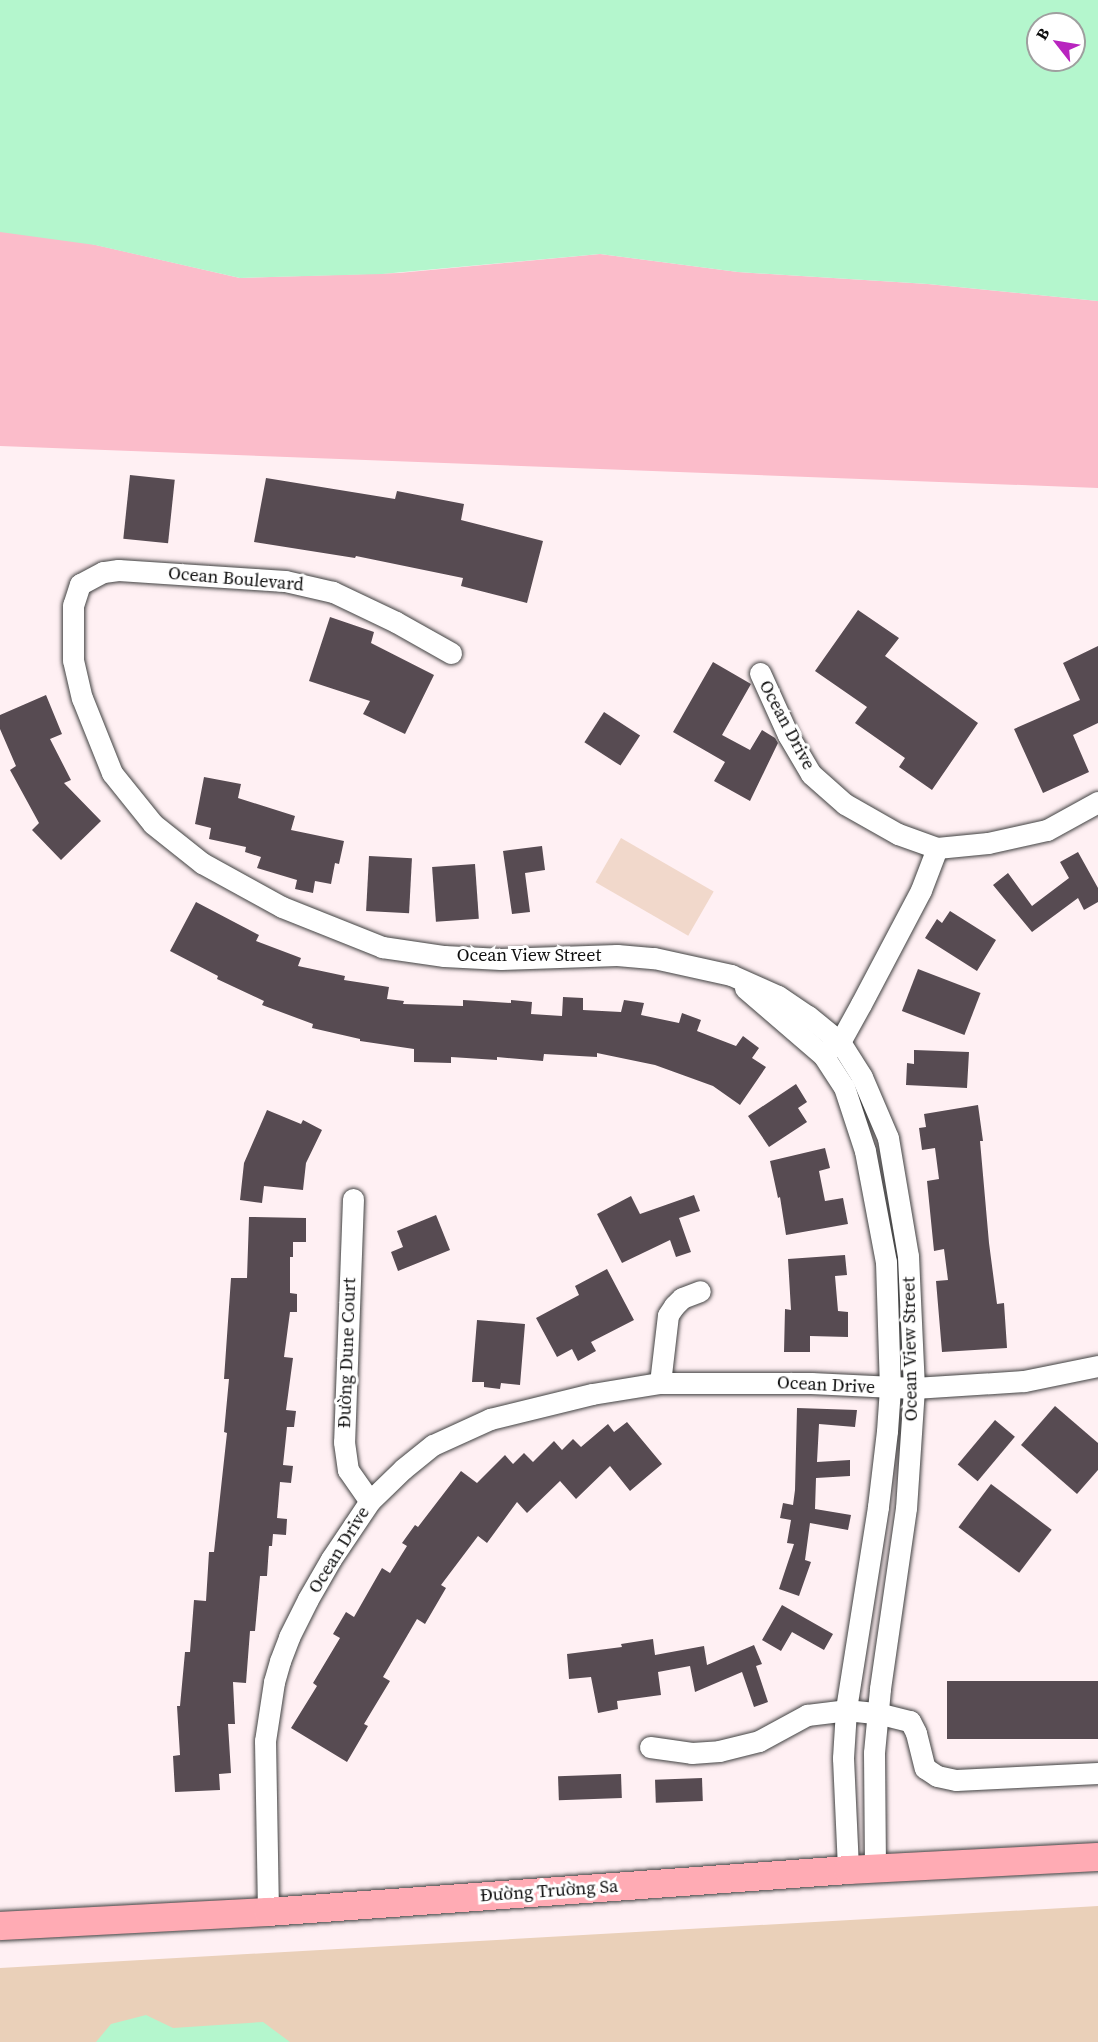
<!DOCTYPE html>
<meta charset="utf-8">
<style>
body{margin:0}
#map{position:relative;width:1098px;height:2042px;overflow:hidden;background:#fff0f3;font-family:"Source Serif 4",serif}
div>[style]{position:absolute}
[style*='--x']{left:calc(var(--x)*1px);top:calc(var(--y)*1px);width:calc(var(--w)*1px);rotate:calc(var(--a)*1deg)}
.green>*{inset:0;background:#ead0b9}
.sand>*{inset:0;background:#fbbcca}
.pitch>*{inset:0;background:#f1d8cb;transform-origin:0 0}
.water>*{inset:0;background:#b4f6cd}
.building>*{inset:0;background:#574b52;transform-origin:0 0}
.roads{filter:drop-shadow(0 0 2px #414141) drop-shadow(0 0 2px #414141)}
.street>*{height:21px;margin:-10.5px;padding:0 10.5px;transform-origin:10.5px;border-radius:10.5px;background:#fff}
.secondary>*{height:28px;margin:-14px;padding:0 14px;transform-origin:14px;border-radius:14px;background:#ffabb4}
span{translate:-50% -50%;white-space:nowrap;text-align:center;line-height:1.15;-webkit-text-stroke:6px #fff;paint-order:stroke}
.street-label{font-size:18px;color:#0e0e0e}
.north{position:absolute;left:1026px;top:12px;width:60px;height:60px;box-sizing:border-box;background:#fff;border:2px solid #9f9f9f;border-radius:50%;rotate:301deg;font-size:16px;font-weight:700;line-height:24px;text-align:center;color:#0e0e0e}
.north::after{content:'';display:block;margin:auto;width:21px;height:27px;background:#b825bf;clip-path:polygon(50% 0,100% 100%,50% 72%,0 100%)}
</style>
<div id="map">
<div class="green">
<i style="clip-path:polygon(1098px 1906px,1098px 2042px,0 2042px,0 1968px)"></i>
</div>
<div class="sand">
<i style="clip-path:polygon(0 231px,83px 242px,240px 278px,399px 273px,600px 254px,738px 272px,928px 284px,1098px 301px,1098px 488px,0 446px)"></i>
</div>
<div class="pitch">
<i style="left:621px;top:838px;width:107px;height:51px;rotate:30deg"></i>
</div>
<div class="water">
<i style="clip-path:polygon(evenodd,0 0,1098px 0,1098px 301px,928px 284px,738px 272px,600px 254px,382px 274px,240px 278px,95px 245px,0 232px,0 0,1038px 24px,1074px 24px,1074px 60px,1038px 60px,1038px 24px)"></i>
<i style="clip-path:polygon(146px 2015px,173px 2028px,263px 2022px,290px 2042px,96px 2042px,111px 2024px)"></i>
</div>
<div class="building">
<i style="left:130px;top:475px;width:45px;height:64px;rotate:6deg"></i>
<i style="clip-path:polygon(266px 478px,395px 499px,397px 491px,464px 504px,461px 520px,543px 541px,527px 603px,461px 586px,463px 578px,356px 556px,355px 558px,254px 542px)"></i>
<i style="clip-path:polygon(858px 610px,899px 638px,885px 656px,978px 723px,932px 790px,899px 767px,905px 758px,855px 723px,867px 707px,815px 671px)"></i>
<i style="clip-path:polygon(330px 617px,374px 632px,371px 643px,434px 675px,405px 734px,363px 714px,370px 701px,309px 681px)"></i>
<i style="clip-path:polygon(1098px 646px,1098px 723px,1073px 735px,1089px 772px,1043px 793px,1014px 729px,1080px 700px,1063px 663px)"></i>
<i style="clip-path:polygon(713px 662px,751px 684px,722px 735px,750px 750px,762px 730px,775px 738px,778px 743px,750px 801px,714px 781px,725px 762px,673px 732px)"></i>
<i style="clip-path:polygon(46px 695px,62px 734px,50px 739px,71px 780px,64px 783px,101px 821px,61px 860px,32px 830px,39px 823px,10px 770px,16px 766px,0 729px,0 715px)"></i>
<i style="left:604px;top:712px;width:43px;height:36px;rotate:33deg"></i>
<i style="clip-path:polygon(204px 777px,241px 784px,238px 798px,295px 816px,291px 830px,344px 841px,339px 864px,335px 863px,331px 884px,315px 881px,313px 893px,295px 889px,297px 880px,257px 868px,261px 857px,245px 852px,246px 847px,209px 839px,211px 828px,195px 824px)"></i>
<i style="clip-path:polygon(542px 846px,545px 870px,525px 873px,530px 912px,512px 914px,503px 851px)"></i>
<i style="clip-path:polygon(1078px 852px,1098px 888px,1098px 902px,1084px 910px,1078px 898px,1032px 932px,993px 885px,1008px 873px,1032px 906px,1069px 878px,1060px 862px)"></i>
<i style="left:369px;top:856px;width:43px;height:55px;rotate:3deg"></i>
<i style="left:475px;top:864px;width:55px;height:43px;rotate:86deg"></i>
<i style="clip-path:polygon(196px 902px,259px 935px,256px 941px,301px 958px,298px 966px,345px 976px,344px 980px,389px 987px,387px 999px,404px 1001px,403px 1004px,463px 1006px,463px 1000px,511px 1003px,511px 1000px,532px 1002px,531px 1014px,562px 1016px,563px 997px,583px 998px,583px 1010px,621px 1012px,624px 1000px,644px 1003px,641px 1015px,679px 1023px,682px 1013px,701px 1020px,697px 1031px,736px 1046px,743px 1036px,759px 1048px,752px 1058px,766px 1067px,740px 1105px,713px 1086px,655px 1065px,597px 1053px,597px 1057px,544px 1054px,543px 1061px,497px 1057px,497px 1060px,451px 1057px,451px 1063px,414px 1062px,414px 1049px,360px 1041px,360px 1039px,312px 1028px,313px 1024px,262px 1005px,264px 1001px,217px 979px,218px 976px,170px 951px)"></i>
<i style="clip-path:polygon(950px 911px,996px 940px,977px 971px,925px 938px,937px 919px,942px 923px)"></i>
<i style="left:918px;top:969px;width:67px;height:45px;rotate:21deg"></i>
<i style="clip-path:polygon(914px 1050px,969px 1052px,967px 1088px,906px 1085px,907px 1063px,914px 1064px)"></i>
<i style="clip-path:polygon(796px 1084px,807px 1102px,798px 1108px,807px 1122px,769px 1147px,748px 1116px)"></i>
<i style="clip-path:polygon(978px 1105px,983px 1141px,980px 1141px,989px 1243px,997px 1304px,1004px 1303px,1007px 1348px,942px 1352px,936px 1281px,948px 1280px,944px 1249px,934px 1251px,927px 1181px,939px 1179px,935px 1148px,922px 1150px,919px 1128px,926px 1127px,924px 1114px)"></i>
<i style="clip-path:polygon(267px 1110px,301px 1124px,303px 1120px,322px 1130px,306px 1163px,303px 1190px,264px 1186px,262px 1203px,240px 1200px,244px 1163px)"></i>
<i style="clip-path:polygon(825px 1148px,830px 1168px,819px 1171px,825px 1201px,843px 1198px,848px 1224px,786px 1235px,780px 1197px,778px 1198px,770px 1161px)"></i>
<i style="clip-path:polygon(694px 1195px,700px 1211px,679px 1218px,691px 1252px,676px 1257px,670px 1240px,622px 1263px,597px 1214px,631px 1196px,640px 1214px)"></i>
<i style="clip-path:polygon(436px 1215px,450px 1250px,398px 1271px,391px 1252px,403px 1247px,397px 1231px)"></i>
<i style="clip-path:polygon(249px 1217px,306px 1218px,306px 1242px,293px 1242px,293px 1257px,290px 1257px,290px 1293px,297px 1294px,297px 1312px,290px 1312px,284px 1357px,293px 1358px,286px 1410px,296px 1411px,294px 1427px,287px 1427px,283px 1465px,293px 1466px,291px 1483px,280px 1482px,277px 1518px,287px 1519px,286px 1535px,273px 1534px,272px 1546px,269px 1546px,267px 1576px,260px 1576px,255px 1631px,250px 1631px,246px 1683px,233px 1682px,235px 1724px,228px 1724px,231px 1773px,219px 1774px,220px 1790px,175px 1792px,173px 1756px,180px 1755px,177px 1706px,180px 1706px,185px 1652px,190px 1652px,194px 1600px,206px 1601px,209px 1552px,214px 1552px,227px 1433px,224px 1432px,229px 1379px,224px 1379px,231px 1278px,247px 1278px)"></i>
<i style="clip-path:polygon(845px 1255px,847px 1275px,835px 1276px,838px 1311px,848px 1312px,848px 1337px,810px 1336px,810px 1352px,784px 1352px,785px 1309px,791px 1310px,788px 1259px)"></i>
<i style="clip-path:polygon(607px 1269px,634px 1320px,591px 1342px,596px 1351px,578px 1361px,572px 1349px,557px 1357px,536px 1318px,579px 1295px,575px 1286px)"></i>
<i style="clip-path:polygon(477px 1320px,525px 1324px,520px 1385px,501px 1383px,500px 1389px,484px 1387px,484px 1382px,472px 1382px)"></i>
<i style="clip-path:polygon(1055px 1406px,1098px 1443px,1098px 1470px,1077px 1494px,1021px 1445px)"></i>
<i style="clip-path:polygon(797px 1408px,857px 1410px,855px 1427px,819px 1424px,817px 1462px,850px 1460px,850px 1476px,816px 1478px,815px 1509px,851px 1515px,848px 1530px,810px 1523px,805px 1560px,811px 1562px,799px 1596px,779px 1589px,794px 1544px,787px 1543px,791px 1520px,780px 1518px,783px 1503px,793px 1505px,795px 1490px)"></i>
<i style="left:995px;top:1420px;width:26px;height:58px;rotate:40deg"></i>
<i style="clip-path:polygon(627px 1422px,662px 1464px,630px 1491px,610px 1466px,576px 1499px,560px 1481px,527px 1513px,517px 1502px,487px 1543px,478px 1536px,441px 1585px,446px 1588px,425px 1624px,417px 1619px,383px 1677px,390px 1681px,364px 1724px,368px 1726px,347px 1762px,291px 1728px,317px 1686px,313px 1683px,340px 1638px,333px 1634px,346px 1612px,354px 1617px,382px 1568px,390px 1573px,407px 1546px,402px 1543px,415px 1525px,418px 1527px,461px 1471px,477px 1483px,505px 1455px,513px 1464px,524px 1453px,533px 1462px,554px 1441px,562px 1450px,573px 1439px,581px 1447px,608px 1424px,614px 1432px)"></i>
<i style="left:991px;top:1484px;width:76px;height:54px;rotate:37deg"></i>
<i style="clip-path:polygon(782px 1605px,833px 1634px,824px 1650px,792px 1632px,781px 1651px,762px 1640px)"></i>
<i style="clip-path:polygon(653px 1639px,655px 1655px,704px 1646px,707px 1665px,754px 1645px,762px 1664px,756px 1666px,768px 1702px,754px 1707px,742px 1672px,695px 1692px,690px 1666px,658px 1672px,661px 1695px,617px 1701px,618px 1709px,598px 1713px,591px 1677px,569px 1679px,567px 1654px,622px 1647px,621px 1644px)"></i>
<i style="left:1098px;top:1681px;width:58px;height:151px;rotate:90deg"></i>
<i style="left:621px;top:1774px;width:24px;height:63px;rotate:88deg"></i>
<i style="left:702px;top:1778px;width:23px;height:47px;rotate:88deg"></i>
</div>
<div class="roads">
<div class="street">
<i style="--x:451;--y:653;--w:63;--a:-150.6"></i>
<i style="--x:396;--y:622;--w:70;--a:-154.5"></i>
<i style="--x:333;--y:592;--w:49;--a:-167.1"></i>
<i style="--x:285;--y:581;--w:167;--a:-176.2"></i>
<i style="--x:118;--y:570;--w:15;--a:172"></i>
<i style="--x:103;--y:572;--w:26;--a:152"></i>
<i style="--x:80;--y:584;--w:22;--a:108"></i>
<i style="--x:73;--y:605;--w:55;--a:90"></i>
<i style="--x:73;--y:660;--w:39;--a:77"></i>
<i style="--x:82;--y:698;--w:81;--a:68.2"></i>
<i style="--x:112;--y:773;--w:65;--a:51.2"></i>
<i style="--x:153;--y:824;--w:63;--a:38.5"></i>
<i style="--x:202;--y:863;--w:91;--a:28.8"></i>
<i style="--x:282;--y:907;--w:108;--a:21.8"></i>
<i style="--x:382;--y:947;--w:63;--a:8.3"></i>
<i style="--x:444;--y:956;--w:57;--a:3"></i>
<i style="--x:501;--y:959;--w:116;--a:-2"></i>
<i style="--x:617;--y:955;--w:37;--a:5"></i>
<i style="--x:654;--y:958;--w:79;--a:12.4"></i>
<i style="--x:731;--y:975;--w:51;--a:24.1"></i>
<i style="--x:778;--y:996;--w:36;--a:34"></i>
<i style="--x:808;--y:1016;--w:41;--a:39.1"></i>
<i style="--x:840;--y:1042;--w:41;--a:57.8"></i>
<i style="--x:862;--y:1077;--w:66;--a:66.9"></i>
<i style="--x:888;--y:1138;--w:120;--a:80.4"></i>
<i style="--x:908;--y:1256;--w:132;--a:87.4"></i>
<i style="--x:914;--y:1388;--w:120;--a:93.8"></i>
<i style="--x:906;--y:1508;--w:183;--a:98.2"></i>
<i style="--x:880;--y:1689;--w:64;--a:95.4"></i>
<i style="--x:874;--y:1753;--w:115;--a:89.5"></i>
<i style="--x:760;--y:673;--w:68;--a:65.7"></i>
<i style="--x:788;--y:735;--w:45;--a:59.5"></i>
<i style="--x:811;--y:774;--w:45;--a:41.4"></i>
<i style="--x:845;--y:804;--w:61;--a:29.5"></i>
<i style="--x:898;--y:834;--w:41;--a:19.7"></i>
<i style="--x:937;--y:848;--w:51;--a:-5.6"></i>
<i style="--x:988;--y:843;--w:60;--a:-12.4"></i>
<i style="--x:1047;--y:830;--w:58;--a:-28.8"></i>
<i style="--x:745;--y:988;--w:103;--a:40.7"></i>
<i style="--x:823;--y:1055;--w:38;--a:57"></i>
<i style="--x:844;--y:1087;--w:67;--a:71.8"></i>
<i style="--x:865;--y:1151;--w:113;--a:79.3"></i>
<i style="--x:886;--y:1262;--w:126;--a:88.2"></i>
<i style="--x:890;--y:1388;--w:43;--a:94"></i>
<i style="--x:887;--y:1431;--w:77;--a:96.8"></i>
<i style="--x:878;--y:1507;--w:206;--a:99"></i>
<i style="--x:846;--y:1710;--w:48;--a:93.6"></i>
<i style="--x:843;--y:1758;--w:112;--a:87.4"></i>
<i style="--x:830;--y:1049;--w:12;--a:-35"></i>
<i style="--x:840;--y:1042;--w:43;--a:-61.1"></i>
<i style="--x:861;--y:1004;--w:129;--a:-62.2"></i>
<i style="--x:921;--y:890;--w:45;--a:-69.1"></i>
<i style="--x:353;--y:1199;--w:243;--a:92.1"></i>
<i style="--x:344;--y:1442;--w:28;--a:82"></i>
<i style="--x:348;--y:1470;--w:38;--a:55"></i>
<i style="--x:660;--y:1383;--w:68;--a:-83.3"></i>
<i style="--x:668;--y:1315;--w:11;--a:-56"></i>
<i style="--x:674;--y:1306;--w:11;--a:-45"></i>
<i style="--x:682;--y:1298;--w:19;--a:-21"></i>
<i style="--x:650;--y:1747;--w:42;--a:8.1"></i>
<i style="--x:692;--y:1753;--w:27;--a:-4"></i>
<i style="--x:719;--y:1751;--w:41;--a:-14"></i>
<i style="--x:759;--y:1741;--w:55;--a:-28.4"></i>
<i style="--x:807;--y:1715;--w:39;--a:-7"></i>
<i style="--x:846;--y:1710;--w:31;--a:6"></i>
<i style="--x:877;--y:1713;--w:34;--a:14"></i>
<i style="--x:910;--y:1721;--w:13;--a:63"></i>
<i style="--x:916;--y:1733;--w:36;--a:76"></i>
<i style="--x:925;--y:1768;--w:14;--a:34"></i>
<i style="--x:937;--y:1776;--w:19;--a:12"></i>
<i style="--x:956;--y:1780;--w:142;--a:-2.8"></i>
<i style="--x:268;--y:1912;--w:171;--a:-91"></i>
<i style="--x:265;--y:1741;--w:60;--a:-81.3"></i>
<i style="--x:274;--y:1682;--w:22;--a:-74"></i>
<i style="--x:280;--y:1661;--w:26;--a:-69"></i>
<i style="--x:289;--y:1637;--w:42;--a:-63.4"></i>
<i style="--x:308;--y:1599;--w:46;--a:-60.1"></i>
<i style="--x:331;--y:1559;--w:70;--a:-56.1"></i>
<i style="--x:370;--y:1501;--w:46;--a:-44.1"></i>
<i style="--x:403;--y:1469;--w:38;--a:-39"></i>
<i style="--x:433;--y:1445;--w:63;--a:-24.5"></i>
<i style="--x:490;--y:1419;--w:105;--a:-13.8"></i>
<i style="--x:592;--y:1394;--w:69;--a:-9.2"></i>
<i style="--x:660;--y:1383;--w:151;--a:0"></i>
<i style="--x:811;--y:1383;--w:103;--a:2.8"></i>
<i style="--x:914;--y:1388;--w:110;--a:-3.6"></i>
<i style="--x:1024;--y:1381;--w:76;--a:-11.5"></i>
</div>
<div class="secondary">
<i style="--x:0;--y:1926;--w:268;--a:-3"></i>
<i style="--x:268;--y:1912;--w:582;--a:-4.14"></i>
<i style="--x:848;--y:1870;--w:250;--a:-3"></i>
</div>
</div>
<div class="street-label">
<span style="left:236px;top:579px;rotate:5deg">Ocean Boulevard</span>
<span style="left:787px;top:725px;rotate:62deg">Ocean Drive</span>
<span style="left:529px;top:955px">Ocean View Street</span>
<span style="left:910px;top:1349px;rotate:-91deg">Ocean View Street</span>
<span style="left:347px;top:1353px;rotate:-88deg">Đường Dune Court</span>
<span style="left:826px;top:1385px;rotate:3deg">Ocean Drive</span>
<span style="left:339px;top:1550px;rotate:-58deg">Ocean Drive</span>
<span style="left:549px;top:1891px;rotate:-4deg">Đường Trường Sa</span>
</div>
<div class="north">B</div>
</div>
